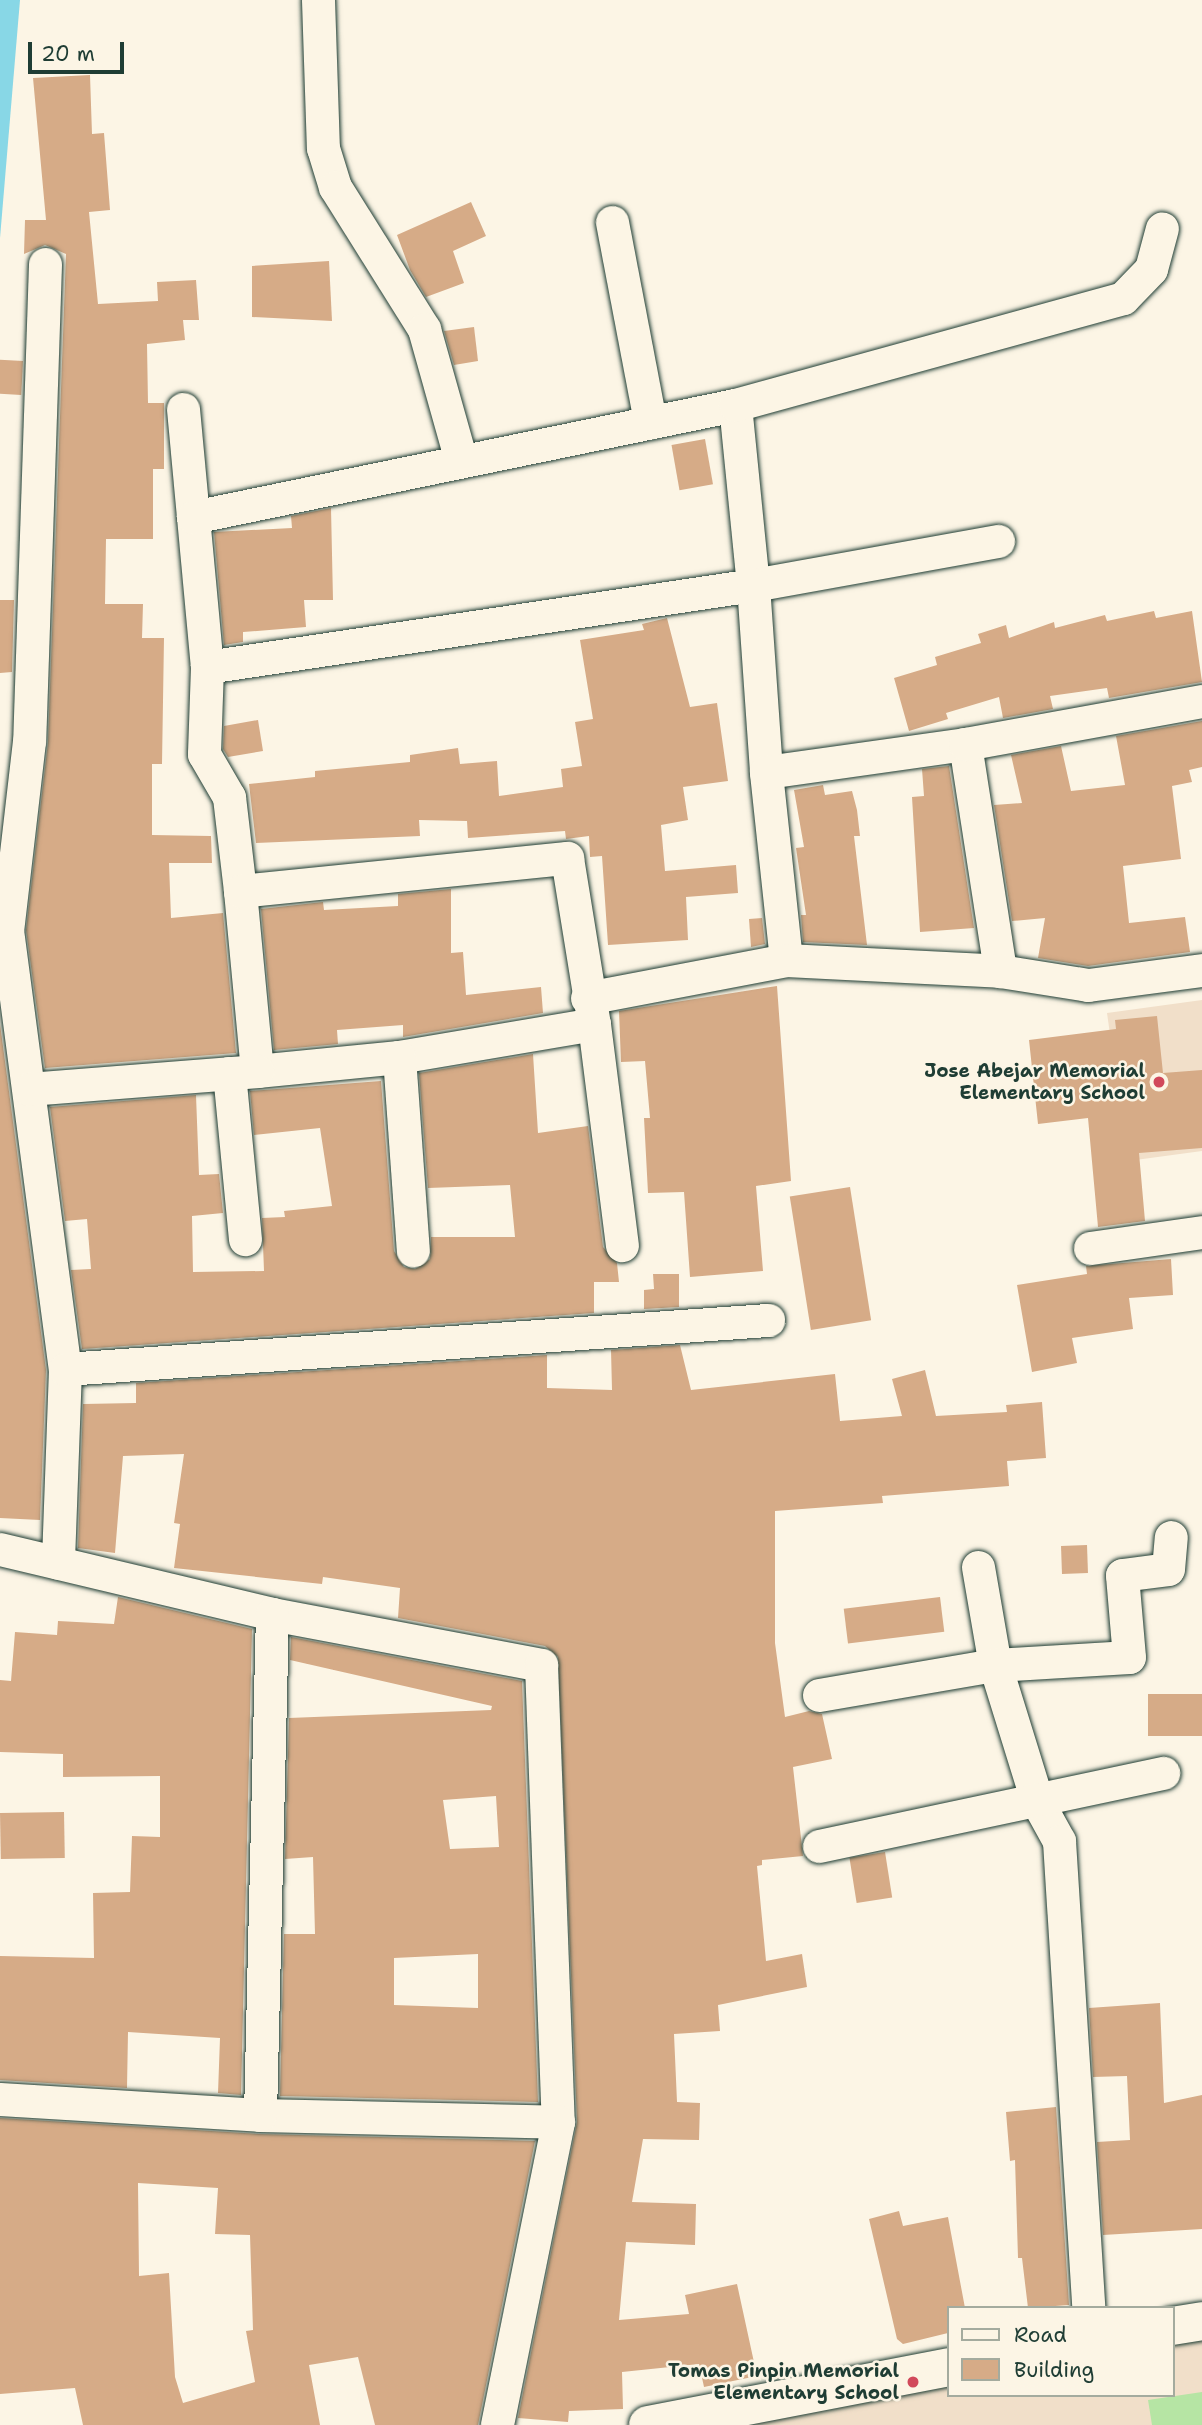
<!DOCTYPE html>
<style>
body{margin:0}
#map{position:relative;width:1202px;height:2425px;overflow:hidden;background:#fcf5e5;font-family:"Shantell Sans",sans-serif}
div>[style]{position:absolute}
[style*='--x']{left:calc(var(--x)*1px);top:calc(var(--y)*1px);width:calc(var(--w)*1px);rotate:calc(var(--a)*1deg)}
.built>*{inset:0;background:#f1dfc9}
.green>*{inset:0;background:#b6e5a4}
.water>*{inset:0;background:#88d7e6}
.building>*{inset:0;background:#d6ab87;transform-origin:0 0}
.roads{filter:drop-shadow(0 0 2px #1f3d34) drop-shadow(0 0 2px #1f3d34)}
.street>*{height:33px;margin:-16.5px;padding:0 16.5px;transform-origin:16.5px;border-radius:16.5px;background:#fcf5e5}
.secondary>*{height:38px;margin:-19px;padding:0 19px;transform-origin:19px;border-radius:19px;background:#fcf5e5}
.dots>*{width:19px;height:19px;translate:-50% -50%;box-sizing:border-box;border:4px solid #fcf5e5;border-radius:50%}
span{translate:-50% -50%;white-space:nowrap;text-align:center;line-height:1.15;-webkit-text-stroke:5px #fcf5e5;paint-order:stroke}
.poi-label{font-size:19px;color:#1f3d34;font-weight:700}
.right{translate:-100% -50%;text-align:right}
.legend{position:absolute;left:947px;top:2306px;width:228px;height:91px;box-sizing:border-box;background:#fcf5e5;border:2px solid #a4ab9e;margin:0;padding:9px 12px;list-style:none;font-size:21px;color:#1f3d34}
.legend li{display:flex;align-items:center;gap:14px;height:35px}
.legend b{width:35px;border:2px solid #a4ab9e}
.scale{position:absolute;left:28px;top:42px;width:96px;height:32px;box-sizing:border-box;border:4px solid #1f3d34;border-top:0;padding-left:9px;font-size:21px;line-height:24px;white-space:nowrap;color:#1f3d34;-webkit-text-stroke:5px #fcf5e5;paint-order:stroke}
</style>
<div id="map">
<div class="built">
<i style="clip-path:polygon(1202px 1000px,1202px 1151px,1128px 1161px,1107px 1013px)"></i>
<i style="clip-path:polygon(1202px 2324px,1202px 2425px,721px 2425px,948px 2370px,948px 2395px,1172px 2395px,1172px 2329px)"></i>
</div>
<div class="green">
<i style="clip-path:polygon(1202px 2392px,1202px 2425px,1152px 2425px,1148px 2400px)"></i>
</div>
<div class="water">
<i style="clip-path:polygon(0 0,20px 0,0 238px)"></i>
</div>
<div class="building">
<i style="clip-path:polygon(90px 75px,92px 134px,104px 133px,110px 210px,89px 212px,98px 304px,158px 301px,157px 282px,196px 280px,199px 320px,183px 320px,185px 340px,147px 344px,148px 403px,164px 403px,164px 469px,153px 469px,153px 539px,106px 539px,105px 604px,143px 604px,142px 638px,164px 638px,162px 764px,152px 764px,152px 835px,211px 836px,212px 863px,169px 863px,171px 918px,223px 913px,236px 1053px,45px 1068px,26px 930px,48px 742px,66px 254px,45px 245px,24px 254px,25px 220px,46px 220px,33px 78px)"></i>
<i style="clip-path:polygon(471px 202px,486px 236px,453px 251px,464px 283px,426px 297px,410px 270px,397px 235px)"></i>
<i style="clip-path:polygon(329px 261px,332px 321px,252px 317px,252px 266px)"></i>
<i style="clip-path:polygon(474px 327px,478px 361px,454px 365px,444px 331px)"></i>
<i style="left:23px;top:361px;width:34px;height:23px;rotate:93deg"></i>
<i style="left:705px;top:439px;width:46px;height:34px;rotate:80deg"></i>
<i style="clip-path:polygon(331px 508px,333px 600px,304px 600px,306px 627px,243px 632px,243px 642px,224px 645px,214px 532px,292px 528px,291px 516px)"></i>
<i style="clip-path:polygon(0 600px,14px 600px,12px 672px,0 673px)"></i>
<i style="clip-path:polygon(1154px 611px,1156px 618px,1192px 611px,1202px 682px,1109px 698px,1107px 688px,1050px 696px,1053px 709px,1003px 718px,999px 697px,946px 713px,948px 719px,909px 731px,894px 678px,937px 665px,935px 657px,981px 643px,978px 634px,1006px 625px,1009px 638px,1054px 622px,1055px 628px,1105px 615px,1107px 621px)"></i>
<i style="clip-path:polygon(667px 618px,690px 707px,717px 703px,728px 781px,683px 787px,688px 820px,661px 825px,665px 871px,736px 865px,738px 893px,686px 897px,688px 940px,608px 945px,602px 856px,590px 857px,589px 836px,566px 839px,565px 831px,468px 838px,467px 821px,419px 820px,420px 836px,256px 843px,249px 784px,315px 777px,315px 771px,410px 762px,410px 755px,458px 748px,460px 764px,497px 761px,499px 796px,563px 787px,561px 769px,582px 766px,575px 722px,593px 719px,580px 640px,644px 630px,642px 624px)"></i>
<i style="clip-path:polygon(258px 720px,263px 751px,228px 757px,223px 749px,224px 726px)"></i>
<i style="clip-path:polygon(1202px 721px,1202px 767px,1189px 770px,1192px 782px,1172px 786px,1181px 859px,1123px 866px,1129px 923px,1185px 917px,1190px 952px,1088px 966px,1038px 958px,1045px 918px,1012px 921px,994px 805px,1022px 803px,1011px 755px,1061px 746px,1071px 791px,1125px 785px,1116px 736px)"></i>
<i style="clip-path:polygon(949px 766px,974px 928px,920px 932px,912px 797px,924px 796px,922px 769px)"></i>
<i style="clip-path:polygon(823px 785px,825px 795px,852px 791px,857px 810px,860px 836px,854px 836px,867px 945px,803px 942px,801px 915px,806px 915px,796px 848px,804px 847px,794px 790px)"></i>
<i style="clip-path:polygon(451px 889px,451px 953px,463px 952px,466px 995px,541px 987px,543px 1013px,403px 1037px,403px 1025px,337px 1030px,338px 1044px,274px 1050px,261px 909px,323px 902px,324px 910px,398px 906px,398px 894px)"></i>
<i style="clip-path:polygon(762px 918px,765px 944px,751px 947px,749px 919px)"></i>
<i style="clip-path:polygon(777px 986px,791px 1181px,756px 1186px,763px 1271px,690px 1277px,684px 1192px,648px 1193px,644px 1118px,650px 1118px,645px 1061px,621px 1062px,619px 1011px)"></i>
<i style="clip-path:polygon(1157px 1016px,1163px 1073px,1202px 1070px,1202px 1148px,1139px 1153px,1145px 1221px,1098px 1227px,1088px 1118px,1038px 1124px,1029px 1040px,1116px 1029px,1115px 1020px)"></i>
<i style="clip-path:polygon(0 1024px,46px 1370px,40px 1520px,0 1518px)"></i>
<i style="clip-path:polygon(533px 1054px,538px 1133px,588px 1126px,603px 1247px,617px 1263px,619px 1282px,594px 1282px,594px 1313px,82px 1349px,71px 1270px,91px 1269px,87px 1219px,65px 1221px,50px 1107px,196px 1095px,199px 1175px,219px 1174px,223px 1213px,192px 1216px,193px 1272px,264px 1271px,262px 1218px,285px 1217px,284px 1211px,332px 1206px,320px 1128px,254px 1135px,250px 1091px,381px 1081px,394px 1251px,404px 1267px,415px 1269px,430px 1259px,431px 1237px,515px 1237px,510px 1185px,428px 1188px,419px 1073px)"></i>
<i style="left:850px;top:1187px;width:135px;height:61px;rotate:81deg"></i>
<i style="clip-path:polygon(1171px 1259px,1173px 1295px,1129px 1298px,1133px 1329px,1072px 1338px,1077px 1363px,1032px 1372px,1017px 1285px,1087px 1274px,1086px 1266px)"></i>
<i style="clip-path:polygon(653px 1274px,679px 1274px,679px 1307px,644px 1309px,644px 1290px,654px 1289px)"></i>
<i style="clip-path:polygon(680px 1345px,691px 1390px,835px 1374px,840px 1421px,902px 1416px,892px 1379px,925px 1370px,936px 1416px,1007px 1412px,1006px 1405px,1042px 1402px,1046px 1458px,1007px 1461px,1009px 1486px,882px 1496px,883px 1503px,775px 1511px,775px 1643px,785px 1717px,809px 1711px,822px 1714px,832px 1759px,793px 1767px,803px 1856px,762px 1860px,762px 1865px,757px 1866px,766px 1961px,802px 1954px,807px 1987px,718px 2005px,720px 2031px,674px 2034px,677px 2102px,700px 2103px,699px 2140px,643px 2139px,632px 2202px,696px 2204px,695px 2245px,626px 2242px,619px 2320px,689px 2314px,685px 2295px,737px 2284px,757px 2376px,704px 2387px,699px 2364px,622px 2372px,623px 2409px,569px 2411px,568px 2422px,518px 2418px,577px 2122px,558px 1657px,545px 1646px,398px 1618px,400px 1588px,323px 1577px,322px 1584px,174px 1568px,180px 1524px,174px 1523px,184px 1454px,123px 1456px,115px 1553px,78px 1548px,83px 1404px,136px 1403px,136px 1383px,547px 1355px,547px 1388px,612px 1390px,611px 1350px)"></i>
<i style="left:1087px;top:1545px;width:28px;height:26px;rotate:88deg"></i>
<i style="clip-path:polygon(118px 1597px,252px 1629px,241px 2095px,218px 2093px,220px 2038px,128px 2032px,127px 2088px,0 2080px,0 1956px,94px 1958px,93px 1893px,130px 1892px,132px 1836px,160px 1837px,160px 1776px,63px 1777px,63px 1754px,0 1752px,0 1680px,11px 1681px,15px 1632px,57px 1635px,58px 1621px,114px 1624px)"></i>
<i style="left:940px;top:1597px;width:35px;height:97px;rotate:83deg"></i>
<i style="clip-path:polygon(evenodd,291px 1637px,522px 1681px,538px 2102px,280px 2096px,284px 1934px,315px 1934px,313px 1857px,285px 1859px,289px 1718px,491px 1710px,492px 1706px,290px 1660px,291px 1637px,496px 1796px,499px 1847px,450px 1849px,443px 1800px,496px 1796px,291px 1637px,478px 1954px,478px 2008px,394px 2005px,394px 1958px,478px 1954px)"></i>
<i style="left:1202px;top:1694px;width:42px;height:54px;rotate:90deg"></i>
<i style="left:64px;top:1812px;width:46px;height:64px;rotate:89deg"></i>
<i style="left:885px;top:1852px;width:46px;height:36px;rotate:81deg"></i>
<i style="clip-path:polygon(1160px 2003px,1164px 2103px,1202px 2095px,1202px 2229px,1103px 2235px,1097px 2142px,1130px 2140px,1127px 2076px,1093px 2077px,1089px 2008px)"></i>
<i style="clip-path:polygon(1056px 2107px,1069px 2305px,1028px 2308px,1022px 2258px,1018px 2258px,1015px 2160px,1010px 2161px,1006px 2112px)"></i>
<i style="clip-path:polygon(evenodd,0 2118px,259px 2134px,535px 2141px,478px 2425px,375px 2425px,358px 2357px,309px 2365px,320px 2425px,83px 2425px,75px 2388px,0 2394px,0 2118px,138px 2183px,218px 2188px,215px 2234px,250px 2235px,253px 2330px,246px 2331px,255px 2382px,183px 2403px,175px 2377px,169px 2273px,139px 2276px,138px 2183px)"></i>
<i style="clip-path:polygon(899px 2211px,903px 2226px,948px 2217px,965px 2308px,948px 2308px,948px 2333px,903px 2344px,897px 2339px,869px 2219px)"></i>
</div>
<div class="roads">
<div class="street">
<i style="--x:318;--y:0;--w:148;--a:88.1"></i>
<i style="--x:323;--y:148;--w:41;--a:72.9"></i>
<i style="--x:335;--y:187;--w:168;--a:57.9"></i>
<i style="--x:424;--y:329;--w:137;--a:74.3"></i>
<i style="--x:612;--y:222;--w:204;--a:79.2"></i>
<i style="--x:45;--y:264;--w:477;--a:91.9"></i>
<i style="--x:29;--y:741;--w:190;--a:96.6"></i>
<i style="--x:7;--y:930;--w:443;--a:82.5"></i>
<i style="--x:65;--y:1369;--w:194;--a:92.1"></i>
<i style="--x:735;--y:405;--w:181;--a:84.3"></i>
<i style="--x:753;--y:585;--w:249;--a:-10.2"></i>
<i style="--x:183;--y:409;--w:259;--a:84.7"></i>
<i style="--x:207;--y:667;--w:552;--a:-8.54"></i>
<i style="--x:753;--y:585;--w:187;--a:86"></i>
<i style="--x:193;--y:517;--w:553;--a:-11.68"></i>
<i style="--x:735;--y:405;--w:402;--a:-15.4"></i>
<i style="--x:1123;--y:298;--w:40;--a:-46"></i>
<i style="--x:1151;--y:269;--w:42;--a:-75"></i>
<i style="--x:207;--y:667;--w:87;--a:92"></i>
<i style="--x:204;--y:754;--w:50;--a:59.8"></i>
<i style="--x:229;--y:797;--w:95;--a:83.3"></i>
<i style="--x:965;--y:744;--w:230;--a:81.2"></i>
<i style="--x:786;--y:960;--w:189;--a:-96.1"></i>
<i style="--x:766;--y:772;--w:201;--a:-8"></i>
<i style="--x:965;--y:744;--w:241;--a:-10.3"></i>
<i style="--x:587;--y:998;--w:203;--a:-10.8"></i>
<i style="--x:786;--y:960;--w:214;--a:2.9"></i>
<i style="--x:1000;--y:971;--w:89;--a:9"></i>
<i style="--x:1088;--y:985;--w:115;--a:-7.5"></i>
<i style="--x:594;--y:1024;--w:198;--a:170.4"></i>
<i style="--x:399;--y:1057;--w:143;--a:174.4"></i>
<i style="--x:257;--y:1071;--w:181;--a:-95.4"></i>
<i style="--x:240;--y:891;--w:329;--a:-5.8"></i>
<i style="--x:567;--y:858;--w:168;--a:80.8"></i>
<i style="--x:594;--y:1024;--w:223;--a:82.8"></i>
<i style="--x:399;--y:1057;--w:194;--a:85.9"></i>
<i style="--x:229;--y:1073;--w:167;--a:84.5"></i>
<i style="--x:29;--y:1089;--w:229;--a:-4.5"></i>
<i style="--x:1090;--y:1248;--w:113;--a:-8.1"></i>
<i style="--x:65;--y:1369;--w:705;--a:-3.99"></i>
<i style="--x:0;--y:1549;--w:280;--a:13.4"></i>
<i style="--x:272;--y:1614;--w:274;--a:10.7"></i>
<i style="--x:541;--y:1665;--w:457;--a:87.9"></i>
<i style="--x:558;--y:2122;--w:309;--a:101.4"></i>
<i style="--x:978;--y:1567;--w:99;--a:80.2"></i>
<i style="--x:995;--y:1665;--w:142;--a:72.8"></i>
<i style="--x:1037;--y:1801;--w:46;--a:61.2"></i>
<i style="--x:1059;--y:1841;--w:468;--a:86.4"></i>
<i style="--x:819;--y:1695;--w:179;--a:-9.7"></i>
<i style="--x:995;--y:1665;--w:134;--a:-3.4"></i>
<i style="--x:1129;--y:1657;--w:82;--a:-94.9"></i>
<i style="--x:1122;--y:1575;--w:46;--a:-7.4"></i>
<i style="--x:1168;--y:1569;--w:32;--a:-85"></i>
<i style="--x:819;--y:1846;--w:352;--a:-12"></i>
<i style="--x:0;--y:2099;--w:260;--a:3.5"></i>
<i style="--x:260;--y:2115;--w:298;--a:1.3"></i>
<i style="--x:260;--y:2115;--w:501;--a:-88.63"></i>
</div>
<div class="secondary">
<i style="--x:1172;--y:2326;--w:30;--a:-9"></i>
<i style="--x:648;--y:2425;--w:306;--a:-10.9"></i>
</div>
</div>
<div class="dots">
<i style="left:1159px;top:1082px;background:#d1495b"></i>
<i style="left:913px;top:2382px;background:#d1495b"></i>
</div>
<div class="poi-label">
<span class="right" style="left:1145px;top:1082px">Jose Abejar Memorial<br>Elementary School</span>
<span class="right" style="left:899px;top:2382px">Tomas Pinpin Memorial<br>Elementary School</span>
</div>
<ul class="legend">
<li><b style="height:9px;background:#fcf5e5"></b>Road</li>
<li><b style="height:19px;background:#d6ab87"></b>Building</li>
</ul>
<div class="scale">20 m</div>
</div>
